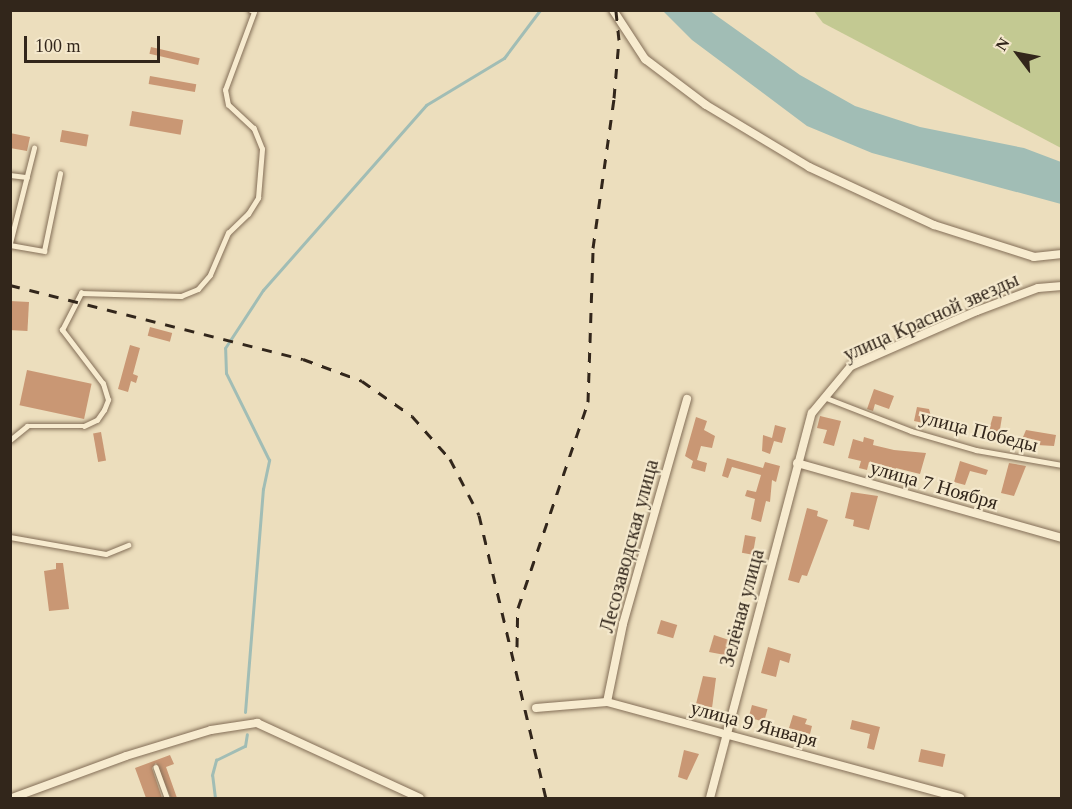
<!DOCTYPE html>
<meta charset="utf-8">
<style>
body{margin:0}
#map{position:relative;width:1072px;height:809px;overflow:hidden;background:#ecdebd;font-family:Georgia,serif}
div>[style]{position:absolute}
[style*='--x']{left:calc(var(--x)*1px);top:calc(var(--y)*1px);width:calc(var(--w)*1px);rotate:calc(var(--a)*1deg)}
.green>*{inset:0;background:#c3c992}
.water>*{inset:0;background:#a1bdb5}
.stream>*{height:3px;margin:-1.5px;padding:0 1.5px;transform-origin:1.5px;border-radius:1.5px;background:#a1bdb5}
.building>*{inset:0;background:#c99774;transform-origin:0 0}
.roads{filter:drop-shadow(0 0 2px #836e57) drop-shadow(0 0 2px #836e57)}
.lane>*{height:4.5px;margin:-2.25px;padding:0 2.25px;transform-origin:2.25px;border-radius:2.25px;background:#f7ebcf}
.street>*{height:8px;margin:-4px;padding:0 4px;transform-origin:4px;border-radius:4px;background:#f7ebcf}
.rail>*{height:3px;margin-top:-1.5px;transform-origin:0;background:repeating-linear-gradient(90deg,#32261b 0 10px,transparent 0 20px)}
span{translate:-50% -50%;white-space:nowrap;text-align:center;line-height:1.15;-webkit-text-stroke:4.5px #f4e8cc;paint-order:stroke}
.street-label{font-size:20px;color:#32261b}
.frame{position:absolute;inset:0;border:12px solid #32261b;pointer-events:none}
.north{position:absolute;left:988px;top:24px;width:60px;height:60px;-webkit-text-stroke:4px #f4e8cc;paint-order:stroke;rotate:302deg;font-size:16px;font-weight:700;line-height:24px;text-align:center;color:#32261b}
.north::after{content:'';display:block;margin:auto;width:21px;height:27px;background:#32261b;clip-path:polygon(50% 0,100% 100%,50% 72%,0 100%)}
.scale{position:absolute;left:24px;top:36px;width:136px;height:27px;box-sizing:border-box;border:3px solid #32261b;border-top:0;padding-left:8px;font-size:18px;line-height:21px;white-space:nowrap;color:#32261b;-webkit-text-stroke:4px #f4e8cc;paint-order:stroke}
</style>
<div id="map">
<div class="green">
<i style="clip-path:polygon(814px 11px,1061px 11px,1061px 148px,823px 23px)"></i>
</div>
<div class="water">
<i style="clip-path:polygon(663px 11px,710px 11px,800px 75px,855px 106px,920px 127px,1024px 148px,1061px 162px,1061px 204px,872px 153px,807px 126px,692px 40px)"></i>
</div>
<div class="stream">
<i style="--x:245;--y:712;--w:224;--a:-85.4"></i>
<i style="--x:263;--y:489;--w:30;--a:-78"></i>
<i style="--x:269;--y:460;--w:97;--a:-116.3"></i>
<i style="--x:226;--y:373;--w:25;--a:-92"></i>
<i style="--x:225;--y:348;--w:69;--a:-56.8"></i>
<i style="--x:263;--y:290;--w:247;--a:-48.6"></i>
<i style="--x:426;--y:105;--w:91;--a:-31.1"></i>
<i style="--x:504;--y:58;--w:60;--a:-53.1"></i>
<i style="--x:215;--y:798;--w:23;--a:-97"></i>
<i style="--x:212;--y:775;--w:16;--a:-75"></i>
<i style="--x:216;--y:760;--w:32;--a:-26"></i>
<i style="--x:245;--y:746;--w:12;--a:-81"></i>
</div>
<div class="building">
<i style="left:151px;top:47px;width:50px;height:7px;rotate:13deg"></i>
<i style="left:150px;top:76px;width:47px;height:8px;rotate:10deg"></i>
<i style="left:132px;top:111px;width:52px;height:15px;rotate:10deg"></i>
<i style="left:62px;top:130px;width:27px;height:12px;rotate:10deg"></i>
<i style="clip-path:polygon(10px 133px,30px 137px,27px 151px,10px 148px)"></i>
<i style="left:10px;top:301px;width:19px;height:29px;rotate:3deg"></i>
<i style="left:150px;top:327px;width:23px;height:9px;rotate:15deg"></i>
<i style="clip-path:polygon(130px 345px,140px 348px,133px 374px,138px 376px,136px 383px,131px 381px,128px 392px,118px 389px)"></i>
<i style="left:27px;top:370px;width:66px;height:36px;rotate:12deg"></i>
<i style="clip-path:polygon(874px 389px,894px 396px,889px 409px,875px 404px,873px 411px,867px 409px)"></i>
<i style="clip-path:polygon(917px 407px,929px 409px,931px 416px,939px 418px,938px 426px,914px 421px)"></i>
<i style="clip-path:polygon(820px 416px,841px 421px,834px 446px,823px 443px,827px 430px,817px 428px)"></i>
<i style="clip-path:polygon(993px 416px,1002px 417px,998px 441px,986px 440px)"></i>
<i style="clip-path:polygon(696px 417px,707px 421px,704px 430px,715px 436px,712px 448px,701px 446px,697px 460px,707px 463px,705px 472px,691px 468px,693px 461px,685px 456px)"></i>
<i style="clip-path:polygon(775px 425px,786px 428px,782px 443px,774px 441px,770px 454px,762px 451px,763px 435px,772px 438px)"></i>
<i style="clip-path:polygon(1026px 430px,1056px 435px,1054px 446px,1020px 444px)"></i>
<i style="left:101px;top:432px;width:29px;height:8px;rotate:80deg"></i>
<i style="clip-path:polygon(864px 437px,874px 440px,873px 445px,894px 450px,926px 453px,920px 474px,896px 468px,894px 473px,869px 462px,867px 470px,859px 468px,861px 461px,848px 458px,853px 439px,863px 442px)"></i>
<i style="clip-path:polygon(727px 458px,763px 468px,765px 462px,780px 466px,776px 482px,772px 480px,770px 502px,766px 501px,761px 522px,751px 519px,755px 499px,745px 496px,747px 490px,756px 492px,761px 475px,732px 467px,728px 478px,722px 476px)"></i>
<i style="clip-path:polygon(960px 461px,988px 470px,986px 475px,970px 471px,965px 485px,954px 482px)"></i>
<i style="clip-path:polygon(1009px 463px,1026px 466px,1014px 496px,1001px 493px)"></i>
<i style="clip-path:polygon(851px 492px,878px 496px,869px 530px,853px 526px,854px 520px,845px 518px)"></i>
<i style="clip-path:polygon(807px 508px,818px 511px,817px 516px,828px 520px,807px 576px,802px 575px,799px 583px,788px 580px)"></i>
<i style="left:745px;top:535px;width:11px;height:18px;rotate:10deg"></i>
<i style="clip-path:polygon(56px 563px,63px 563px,69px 609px,49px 611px,44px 571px,56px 569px)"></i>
<i style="left:661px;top:620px;width:17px;height:14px;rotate:17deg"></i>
<i style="clip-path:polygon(714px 635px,729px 640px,725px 655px,709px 652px)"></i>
<i style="clip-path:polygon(768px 647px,791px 654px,789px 663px,780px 660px,776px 677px,761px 673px)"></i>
<i style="clip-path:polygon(703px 676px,716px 678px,712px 708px,696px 704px)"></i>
<i style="left:752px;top:705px;width:16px;height:13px;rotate:15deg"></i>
<i style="clip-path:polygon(793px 715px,807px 719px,805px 724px,812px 726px,810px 734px,789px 728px)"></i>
<i style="clip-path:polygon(852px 720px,880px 727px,874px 750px,867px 748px,870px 734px,850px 729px)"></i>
<i style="left:921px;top:749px;width:25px;height:13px;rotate:12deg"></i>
<i style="clip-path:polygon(684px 750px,699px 754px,687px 780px,678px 777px)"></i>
<i style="clip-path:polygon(170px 755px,174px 764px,166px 767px,177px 798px,171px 798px,156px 763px,152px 768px,162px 798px,146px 798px,135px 768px)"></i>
</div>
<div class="roads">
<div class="lane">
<i style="--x:10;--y:175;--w:17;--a:7"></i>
<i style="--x:10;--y:243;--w:98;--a:-75.8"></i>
<i style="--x:10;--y:245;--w:35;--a:10"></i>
<i style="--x:44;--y:251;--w:79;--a:-78.3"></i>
<i style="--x:824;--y:397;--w:93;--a:21.3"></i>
<i style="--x:911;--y:431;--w:68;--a:16.3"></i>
<i style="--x:976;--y:450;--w:87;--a:9.9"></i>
<i style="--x:10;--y:440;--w:22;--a:-39"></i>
<i style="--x:27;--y:426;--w:57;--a:0"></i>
<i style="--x:84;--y:426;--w:14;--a:-25"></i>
<i style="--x:97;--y:420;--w:12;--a:-55"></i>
<i style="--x:104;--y:410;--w:11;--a:-68"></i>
<i style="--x:108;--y:400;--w:17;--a:-107"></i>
<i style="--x:103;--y:384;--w:68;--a:-127.2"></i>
<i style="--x:62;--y:330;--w:42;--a:-62.8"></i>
<i style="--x:81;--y:293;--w:100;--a:1.7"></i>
<i style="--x:181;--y:296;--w:18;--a:-22"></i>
<i style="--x:198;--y:289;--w:18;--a:-49"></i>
<i style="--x:210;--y:275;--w:46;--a:-66.8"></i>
<i style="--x:228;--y:233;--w:28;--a:-44"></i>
<i style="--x:248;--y:214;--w:19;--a:-58"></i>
<i style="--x:258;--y:198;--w:49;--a:-85.3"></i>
<i style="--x:262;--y:149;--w:22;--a:-112"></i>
<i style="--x:254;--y:129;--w:35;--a:-137"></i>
<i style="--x:228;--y:105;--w:15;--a:-101"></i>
<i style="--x:225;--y:90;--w:83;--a:-69.6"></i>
<i style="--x:254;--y:12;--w:4;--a:-153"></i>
<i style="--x:10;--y:537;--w:97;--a:10"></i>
<i style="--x:106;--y:554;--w:24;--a:-22"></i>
<i style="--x:156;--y:767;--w:33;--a:70"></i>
</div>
<div class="street">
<i style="--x:613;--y:10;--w:59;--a:56.9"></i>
<i style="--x:645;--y:59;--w:76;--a:37"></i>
<i style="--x:706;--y:105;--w:120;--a:31"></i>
<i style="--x:809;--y:167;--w:138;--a:24.9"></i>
<i style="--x:934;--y:225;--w:105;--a:17.7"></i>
<i style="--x:1034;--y:257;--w:28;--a:-6"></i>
<i style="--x:797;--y:463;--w:275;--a:15.8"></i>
<i style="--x:607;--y:702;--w:80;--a:-78.4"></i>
<i style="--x:623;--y:624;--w:234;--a:-74.1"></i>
<i style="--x:536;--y:708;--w:71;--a:-4.8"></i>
<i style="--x:607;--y:702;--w:366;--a:15.2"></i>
<i style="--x:12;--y:798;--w:121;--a:-20.2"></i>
<i style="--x:126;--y:756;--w:89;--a:-17"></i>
<i style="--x:211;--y:730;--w:47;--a:-8.7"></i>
<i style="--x:257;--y:723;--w:179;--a:24.7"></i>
<i style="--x:710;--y:798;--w:398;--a:-75.2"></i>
<i style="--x:812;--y:413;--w:61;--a:-50.3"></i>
<i style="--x:851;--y:366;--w:137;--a:-23.6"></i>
<i style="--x:977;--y:311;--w:65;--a:-20.7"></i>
<i style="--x:1038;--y:288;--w:24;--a:-5"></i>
</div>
</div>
<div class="rail">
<i style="--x:10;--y:285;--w:302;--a:14.2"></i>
<i style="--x:303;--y:359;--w:63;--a:20.4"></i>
<i style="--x:362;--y:381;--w:61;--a:35"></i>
<i style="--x:412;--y:416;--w:57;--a:48.5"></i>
<i style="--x:450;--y:459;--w:63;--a:62.6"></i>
<i style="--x:479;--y:515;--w:291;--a:76.7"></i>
<i style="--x:517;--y:647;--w:39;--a:-89"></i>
<i style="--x:518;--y:608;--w:218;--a:-71.2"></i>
<i style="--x:588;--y:402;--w:154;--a:-88.1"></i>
<i style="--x:593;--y:248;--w:151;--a:-82"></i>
<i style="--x:614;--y:98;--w:58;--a:-85.1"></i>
<i style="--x:619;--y:40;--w:30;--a:-96"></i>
</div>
<div class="street-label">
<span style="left:931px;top:317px;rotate:-24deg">улица Красной звезды</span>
<span style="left:979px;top:431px;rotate:14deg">улица Победы</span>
<span style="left:934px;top:485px;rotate:16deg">улица 7 Ноября</span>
<span style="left:629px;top:546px;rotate:-75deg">Лесозаводская улица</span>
<span style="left:742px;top:608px;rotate:-75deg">Зелёная улица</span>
<span style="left:754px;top:724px;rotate:15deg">улица 9 Января</span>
</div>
<div class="frame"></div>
<div class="north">N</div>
<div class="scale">100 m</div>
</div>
